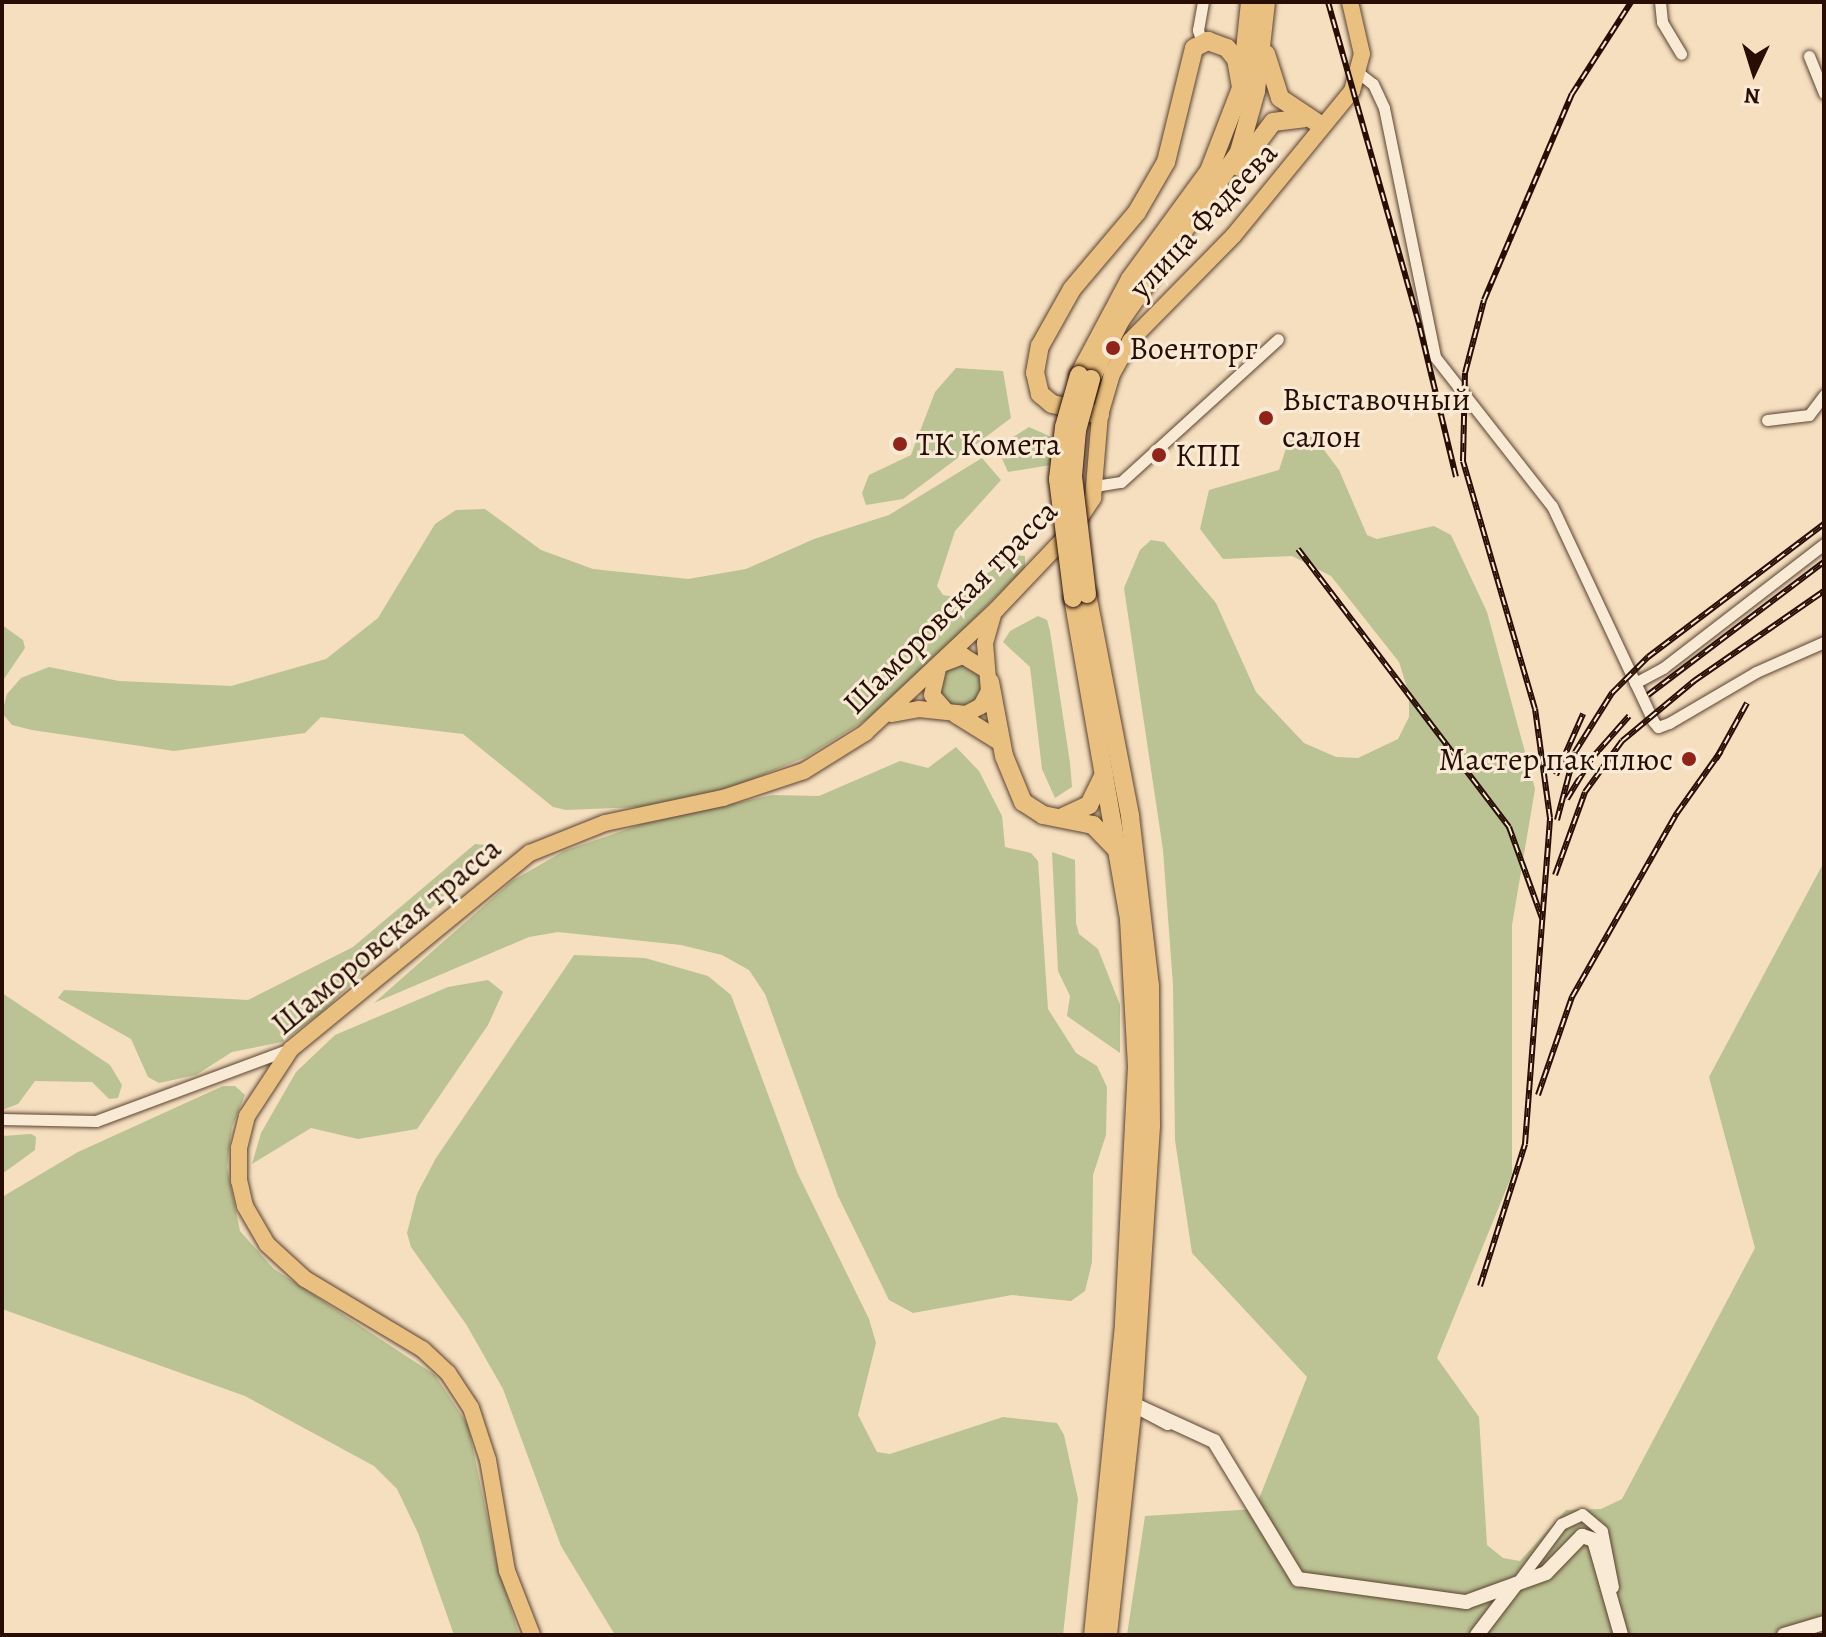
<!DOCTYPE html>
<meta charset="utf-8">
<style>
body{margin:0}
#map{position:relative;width:1826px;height:1637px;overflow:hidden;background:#f5dfbf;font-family:Alegreya,serif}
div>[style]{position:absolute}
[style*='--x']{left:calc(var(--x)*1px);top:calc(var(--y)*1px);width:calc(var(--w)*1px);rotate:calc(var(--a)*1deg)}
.green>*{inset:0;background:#bbc293}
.round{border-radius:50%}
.roads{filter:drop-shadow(0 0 2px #5b4231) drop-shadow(0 0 2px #5b4231)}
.minor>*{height:11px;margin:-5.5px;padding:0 5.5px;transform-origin:5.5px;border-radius:5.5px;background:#f8ead5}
.secondary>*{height:14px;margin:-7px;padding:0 7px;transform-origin:7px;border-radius:7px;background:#f8ead5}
.primary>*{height:16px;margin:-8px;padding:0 8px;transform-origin:8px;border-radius:8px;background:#eac080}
.trunk>*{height:18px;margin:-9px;padding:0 9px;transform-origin:9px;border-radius:9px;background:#eac080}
.rail>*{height:6px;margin-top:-3px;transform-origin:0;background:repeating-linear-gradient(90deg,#f8ead5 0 9px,#280e02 0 18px);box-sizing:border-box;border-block:2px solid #280e02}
.bridges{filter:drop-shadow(0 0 2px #280e02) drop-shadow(0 0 2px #280e02)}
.trunk-bridge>*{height:18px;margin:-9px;padding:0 9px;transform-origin:9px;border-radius:9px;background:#eac080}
.dots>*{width:22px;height:22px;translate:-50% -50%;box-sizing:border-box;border:4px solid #f8ead5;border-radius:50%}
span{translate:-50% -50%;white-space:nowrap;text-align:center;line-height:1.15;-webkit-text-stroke:6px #f8ead5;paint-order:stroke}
.street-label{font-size:32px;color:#280e02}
.poi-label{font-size:32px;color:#280e02}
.left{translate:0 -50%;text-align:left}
.right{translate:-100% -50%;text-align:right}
.frame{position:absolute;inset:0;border:4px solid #280e02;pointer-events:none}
.north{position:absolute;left:1714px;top:32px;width:80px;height:80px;-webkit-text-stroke:6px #f8ead5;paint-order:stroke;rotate:184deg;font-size:22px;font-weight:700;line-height:32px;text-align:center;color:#280e02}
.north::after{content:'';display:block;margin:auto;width:28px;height:36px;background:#280e02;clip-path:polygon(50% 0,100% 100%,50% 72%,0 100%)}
</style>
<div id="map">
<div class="green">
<i style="clip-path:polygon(956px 368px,1003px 371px,1011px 418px,903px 499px,866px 505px,862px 493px,869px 475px,911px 455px,935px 392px)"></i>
<i style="clip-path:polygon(1029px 427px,1056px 439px,1051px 465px,1008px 472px,997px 447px)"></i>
<i style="clip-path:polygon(1301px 434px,1315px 438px,1339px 470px,1367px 535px,1377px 539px,1434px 526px,1451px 535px,1487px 612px,1535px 789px,1512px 925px,1512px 1175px,1437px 1358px,1479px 1417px,1487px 1545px,1503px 1558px,1520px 1561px,1566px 1510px,1601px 1509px,1622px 1499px,1755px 1248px,1709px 1077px,1824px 862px,1824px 1635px,1127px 1635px,1145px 1516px,1255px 1509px,1307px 1377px,1192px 1253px,1175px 1140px,1173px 985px,1163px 850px,1124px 588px,1140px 550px,1151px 540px,1164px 542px,1216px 603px,1256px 692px,1304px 743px,1336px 757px,1358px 758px,1398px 739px,1409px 717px,1409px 694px,1399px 662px,1331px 576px,1292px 556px,1223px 559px,1200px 529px,1209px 490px,1279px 470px,1290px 436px)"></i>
<i style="clip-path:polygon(982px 458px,1001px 480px,955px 531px,937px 586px,943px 595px,954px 597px,1013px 555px,1025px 556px,1025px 568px,882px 710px,806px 757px,734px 787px,640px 807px,566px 810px,553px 807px,463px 734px,321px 717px,305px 733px,174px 751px,32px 730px,12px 725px,2px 713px,7px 694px,21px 678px,49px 667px,119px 681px,231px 686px,326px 659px,378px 618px,435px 524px,456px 510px,485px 509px,541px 550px,593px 569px,688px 579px,746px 569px,814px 539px,889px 515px)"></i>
<i style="clip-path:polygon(1038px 616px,1047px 620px,1050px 631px,1070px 763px,1072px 787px,1055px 798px,1042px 769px,1030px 667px,1003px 642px,1010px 631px)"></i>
<i style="clip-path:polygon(2px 625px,23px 640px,25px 648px,2px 682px)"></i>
<i class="round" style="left:938px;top:663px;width:44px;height:44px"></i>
<i style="clip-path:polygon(956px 747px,979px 771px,1002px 816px,1005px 847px,1031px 853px,1038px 861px,1048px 1009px,1076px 1053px,1097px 1066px,1107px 1087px,1106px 1135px,1093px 1175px,1092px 1262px,1085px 1291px,1071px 1301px,1012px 1295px,913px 1313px,889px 1300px,838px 1196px,765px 994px,749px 970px,722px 955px,681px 945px,558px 932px,529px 937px,374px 1003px,512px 881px,564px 851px,645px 823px,772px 795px,819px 796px,900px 761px,928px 768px)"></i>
<i style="clip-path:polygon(475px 844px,486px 845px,488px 854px,321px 1013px,282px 1042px,232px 1052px,196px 1075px,159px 1083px,148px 1077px,131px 1039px,58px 998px,64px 990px,248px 1000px,353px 947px)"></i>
<i style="clip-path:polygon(1052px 852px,1075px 860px,1076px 923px,1079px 934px,1098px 949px,1120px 1005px,1120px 1053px,1067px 1016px,1070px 996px,1058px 971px)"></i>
<i style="clip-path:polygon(574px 955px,645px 958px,708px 976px,731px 995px,797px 1172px,869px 1319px,876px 1343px,858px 1415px,877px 1452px,890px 1454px,1003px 1417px,1057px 1423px,1064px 1435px,1078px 1499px,1063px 1635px,615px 1635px,561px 1546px,503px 1389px,466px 1324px,411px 1247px,407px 1233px,417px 1194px,436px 1158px)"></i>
<i style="clip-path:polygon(488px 980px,503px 992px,488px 1025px,417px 1129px,358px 1139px,311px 1128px,252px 1164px,261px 1133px,296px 1072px,335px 1035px,448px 987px)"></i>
<i style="clip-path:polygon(2px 993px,110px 1065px,122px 1085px,118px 1098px,109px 1099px,92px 1082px,35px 1081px,18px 1104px,2px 1110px)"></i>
<i style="clip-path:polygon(223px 1086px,235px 1086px,245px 1095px,232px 1127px,227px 1167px,240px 1231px,274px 1269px,435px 1375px,468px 1425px,496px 1559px,519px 1635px,454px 1635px,418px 1533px,397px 1489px,374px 1466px,245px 1396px,2px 1309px,2px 1197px,78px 1152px)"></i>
<i style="clip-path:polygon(31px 1134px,36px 1137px,35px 1150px,2px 1174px,2px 1136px)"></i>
</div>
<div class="roads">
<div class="minor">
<i style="--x:1660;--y:2;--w:20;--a:84"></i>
<i style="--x:1662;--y:22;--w:37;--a:59"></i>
<i style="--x:1202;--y:43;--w:14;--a:-107"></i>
<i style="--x:1198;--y:30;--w:28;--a:-80"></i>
<i style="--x:1809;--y:56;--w:40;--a:68"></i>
<i style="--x:1360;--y:74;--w:16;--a:38"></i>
<i style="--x:1373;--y:84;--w:26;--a:65"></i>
<i style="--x:1384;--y:108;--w:254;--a:78.4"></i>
<i style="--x:1435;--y:357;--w:189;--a:51.9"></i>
<i style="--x:1552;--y:506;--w:238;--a:64.8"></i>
<i style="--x:1653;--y:721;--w:8;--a:50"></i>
<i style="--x:1658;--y:727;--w:12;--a:-20"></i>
<i style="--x:1669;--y:723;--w:101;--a:-30.4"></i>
<i style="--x:1756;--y:672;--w:74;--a:-23.8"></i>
<i style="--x:1767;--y:420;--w:42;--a:-6.8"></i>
<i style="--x:1809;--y:415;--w:25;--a:-53"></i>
<i style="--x:1095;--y:486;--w:26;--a:-9"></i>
<i style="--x:1121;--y:482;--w:212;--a:-42.3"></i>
<i style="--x:1635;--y:683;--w:32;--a:-28"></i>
<i style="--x:1663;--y:668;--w:203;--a:-37.6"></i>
<i style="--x:2;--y:1119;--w:94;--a:1.2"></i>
<i style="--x:96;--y:1121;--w:207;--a:-20.4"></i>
<i style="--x:1517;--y:1583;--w:74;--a:-53.3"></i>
<i style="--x:1561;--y:1524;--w:23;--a:-25"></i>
<i style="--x:1582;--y:1514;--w:26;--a:40"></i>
<i style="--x:1602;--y:1531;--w:57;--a:78.9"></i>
</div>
<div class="secondary">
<i style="--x:1168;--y:1423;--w:40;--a:-152"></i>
<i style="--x:1133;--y:1404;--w:89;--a:24.6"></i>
<i style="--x:1214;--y:1441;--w:162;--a:58.7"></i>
<i style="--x:1298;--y:1579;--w:170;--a:7.8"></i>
<i style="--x:1466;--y:1602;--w:85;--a:-19.9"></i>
<i style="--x:1546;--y:1573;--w:52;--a:-45.8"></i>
<i style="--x:1582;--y:1536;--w:13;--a:18"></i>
<i style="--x:1594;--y:1540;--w:99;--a:74.1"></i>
<i style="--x:1477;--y:1635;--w:64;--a:-52.6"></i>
<i style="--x:1784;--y:1635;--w:42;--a:-16.7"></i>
</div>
<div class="primary">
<i style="--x:946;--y:711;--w:21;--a:-131"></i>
<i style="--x:932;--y:695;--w:31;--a:-77"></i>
<i style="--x:939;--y:665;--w:26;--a:-21"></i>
<i style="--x:963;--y:656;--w:26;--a:31"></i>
<i style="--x:891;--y:714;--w:28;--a:-10"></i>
<i style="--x:919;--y:709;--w:47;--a:6.1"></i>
<i style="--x:966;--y:714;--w:17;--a:-28"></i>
<i style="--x:981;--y:706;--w:17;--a:-62"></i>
<i style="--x:989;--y:691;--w:48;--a:-94.8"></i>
<i style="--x:985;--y:643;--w:29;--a:-74"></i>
<i style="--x:532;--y:1635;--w:69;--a:-111.3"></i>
<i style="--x:507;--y:1571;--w:113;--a:-99.7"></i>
<i style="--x:488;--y:1460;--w:55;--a:-108.1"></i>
<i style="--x:471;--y:1408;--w:42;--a:-123.3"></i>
<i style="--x:448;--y:1373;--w:35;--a:-137"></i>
<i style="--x:422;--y:1349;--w:136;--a:-149.1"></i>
<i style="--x:305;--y:1279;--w:52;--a:-137.4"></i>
<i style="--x:267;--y:1244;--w:44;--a:-120.1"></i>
<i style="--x:245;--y:1206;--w:26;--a:-103"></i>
<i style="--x:239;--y:1181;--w:33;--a:-90"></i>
<i style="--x:239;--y:1148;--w:33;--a:-76"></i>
<i style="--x:247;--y:1116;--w:80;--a:-56.7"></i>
<i style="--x:291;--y:1049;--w:309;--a:-39.4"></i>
<i style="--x:530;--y:853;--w:81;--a:-21.8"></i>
<i style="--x:605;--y:823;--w:121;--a:-12"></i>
<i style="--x:723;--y:798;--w:85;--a:-18.4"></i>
<i style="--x:804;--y:771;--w:72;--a:-31.9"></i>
<i style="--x:865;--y:733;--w:181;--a:-43.2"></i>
<i style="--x:997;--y:609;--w:108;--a:-46.5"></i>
<i style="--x:1071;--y:531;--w:40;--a:-56"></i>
<i style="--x:1093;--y:498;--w:83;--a:-85.2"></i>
<i style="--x:1100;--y:415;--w:43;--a:-73.7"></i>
<i style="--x:1112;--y:374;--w:38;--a:-61"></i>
<i style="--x:1130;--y:341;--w:148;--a:-45.5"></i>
<i style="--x:1234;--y:235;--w:186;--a:-50.7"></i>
<i style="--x:1352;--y:91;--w:38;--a:-75"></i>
<i style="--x:1362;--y:54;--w:53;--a:-103"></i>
</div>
<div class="trunk">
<i style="--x:1266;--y:54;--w:46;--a:72.3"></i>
<i style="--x:1280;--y:98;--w:50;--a:33.7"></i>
<i style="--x:1239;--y:167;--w:56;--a:-52.9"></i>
<i style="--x:1273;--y:122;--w:31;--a:-7"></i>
<i style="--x:1079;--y:375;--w:109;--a:-62"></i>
<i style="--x:1130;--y:279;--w:134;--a:-53.8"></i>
<i style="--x:1209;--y:171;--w:89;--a:-68.9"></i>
<i style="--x:1241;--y:88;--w:86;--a:-84"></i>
<i style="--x:1091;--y:379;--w:65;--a:-63.4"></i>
<i style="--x:1120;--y:321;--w:207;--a:-54.8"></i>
<i style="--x:1239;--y:152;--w:63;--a:-74.4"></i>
<i style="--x:1256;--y:91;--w:90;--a:-83.6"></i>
<i style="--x:1100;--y:415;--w:49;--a:-167.1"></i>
<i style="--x:1052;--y:404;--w:16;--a:-140"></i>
<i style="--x:1040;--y:394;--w:22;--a:-103"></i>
<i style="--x:1035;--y:373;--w:27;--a:-80"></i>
<i style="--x:1040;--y:346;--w:65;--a:-60.7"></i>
<i style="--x:1072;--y:289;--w:101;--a:-49.8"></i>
<i style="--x:1137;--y:212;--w:58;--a:-59.9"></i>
<i style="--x:1166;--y:162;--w:117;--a:-76.2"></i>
<i style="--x:1194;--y:48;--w:16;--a:-27"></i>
<i style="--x:1208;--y:41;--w:20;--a:20"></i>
<i style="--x:1227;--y:48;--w:14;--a:51"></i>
<i style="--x:1236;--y:59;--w:29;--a:80"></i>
<i style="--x:1087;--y:594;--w:226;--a:79"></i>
<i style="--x:1130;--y:816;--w:170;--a:83.3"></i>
<i style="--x:1150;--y:985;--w:141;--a:89.6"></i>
<i style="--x:1151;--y:1126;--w:279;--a:93.7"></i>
<i style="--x:1133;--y:1404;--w:232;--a:96.2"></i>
<i style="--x:1073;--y:598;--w:326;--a:80.1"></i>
<i style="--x:1129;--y:919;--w:147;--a:86.9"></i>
<i style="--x:1137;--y:1066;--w:259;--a:92.9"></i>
<i style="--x:1124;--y:1325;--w:312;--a:95.7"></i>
<i style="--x:990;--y:682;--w:75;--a:79.3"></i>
<i style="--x:1004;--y:756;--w:50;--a:67.6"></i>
<i style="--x:1023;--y:802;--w:24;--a:33"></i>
<i style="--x:1043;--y:815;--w:51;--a:11.3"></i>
<i style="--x:1093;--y:825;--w:35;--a:46"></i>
<i style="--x:956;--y:714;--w:53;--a:31.9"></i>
<i style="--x:1063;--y:817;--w:29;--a:-25"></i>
<i style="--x:1089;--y:805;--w:34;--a:-64"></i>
</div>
</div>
<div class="rail">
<i style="--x:1328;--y:2;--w:339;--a:74.2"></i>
<i style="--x:1420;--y:328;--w:153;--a:76.4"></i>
<i style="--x:1298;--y:549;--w:349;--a:52.8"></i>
<i style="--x:1509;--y:827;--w:97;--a:70.1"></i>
<i style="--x:1648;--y:695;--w:221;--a:-37.1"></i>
<i style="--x:1716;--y:759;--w:64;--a:-61"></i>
<i style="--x:1556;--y:775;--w:67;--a:-66.1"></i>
<i style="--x:1567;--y:799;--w:48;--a:-58.6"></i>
<i style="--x:1592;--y:758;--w:56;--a:-48.6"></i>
<i style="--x:1557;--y:820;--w:70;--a:-75.2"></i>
<i style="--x:1575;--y:752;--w:70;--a:-57.9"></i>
<i style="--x:1612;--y:693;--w:51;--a:-45"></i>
<i style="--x:1648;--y:657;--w:221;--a:-37.1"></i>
<i style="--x:1555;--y:875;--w:88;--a:-70.1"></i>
<i style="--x:1585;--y:792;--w:63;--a:-54"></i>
<i style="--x:1622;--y:741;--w:94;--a:-39.8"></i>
<i style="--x:1694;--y:681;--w:158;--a:-34.7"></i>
<i style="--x:1538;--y:1095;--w:104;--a:-70.9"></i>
<i style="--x:1572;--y:997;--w:212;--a:-60.3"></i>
<i style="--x:1677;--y:813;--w:76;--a:-54.6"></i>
<i style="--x:1480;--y:1286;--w:149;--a:-72.4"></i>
<i style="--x:1525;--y:1144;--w:327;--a:-85.6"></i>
<i style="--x:1550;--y:818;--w:110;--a:-97.8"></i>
<i style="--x:1535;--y:709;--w:258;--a:-106.2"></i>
<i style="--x:1463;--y:461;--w:88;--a:-88.7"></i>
<i style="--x:1465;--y:373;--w:75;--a:-75.4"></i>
<i style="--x:1484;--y:300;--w:224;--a:-66.9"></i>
<i style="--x:1572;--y:94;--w:109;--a:-57.3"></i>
</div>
<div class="bridges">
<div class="trunk-bridge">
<i style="--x:1087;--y:594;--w:119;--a:-96.8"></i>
<i style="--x:1073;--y:476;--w:46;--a:-85"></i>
<i style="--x:1077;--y:430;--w:53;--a:-74.6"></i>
<i style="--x:1073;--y:598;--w:120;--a:-97.2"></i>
<i style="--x:1058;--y:479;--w:52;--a:-83.4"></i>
<i style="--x:1064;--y:427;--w:54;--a:-73.9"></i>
</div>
</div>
<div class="dots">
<i style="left:1113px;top:348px;background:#8f2418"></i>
<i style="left:1266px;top:418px;background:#8f2418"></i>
<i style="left:900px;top:444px;background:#8f2418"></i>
<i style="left:1159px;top:455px;background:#8f2418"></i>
<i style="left:1689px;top:759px;background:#8f2418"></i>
</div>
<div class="street-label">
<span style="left:1203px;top:220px;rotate:-47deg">улица Фадеева</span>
<span style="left:950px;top:607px;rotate:-45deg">Шаморовская трасса</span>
<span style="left:386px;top:936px;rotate:-40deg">Шаморовская трасса</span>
</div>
<div class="poi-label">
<span class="left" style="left:1129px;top:348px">Военторг</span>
<span class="left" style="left:1282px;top:418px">Выставочный<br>салон</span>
<span class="left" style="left:916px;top:444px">ТК Комета</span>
<span class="left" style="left:1175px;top:455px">КПП</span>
<span class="right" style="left:1673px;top:759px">Мастер пак плюс</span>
</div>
<div class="frame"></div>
<div class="north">N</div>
</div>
